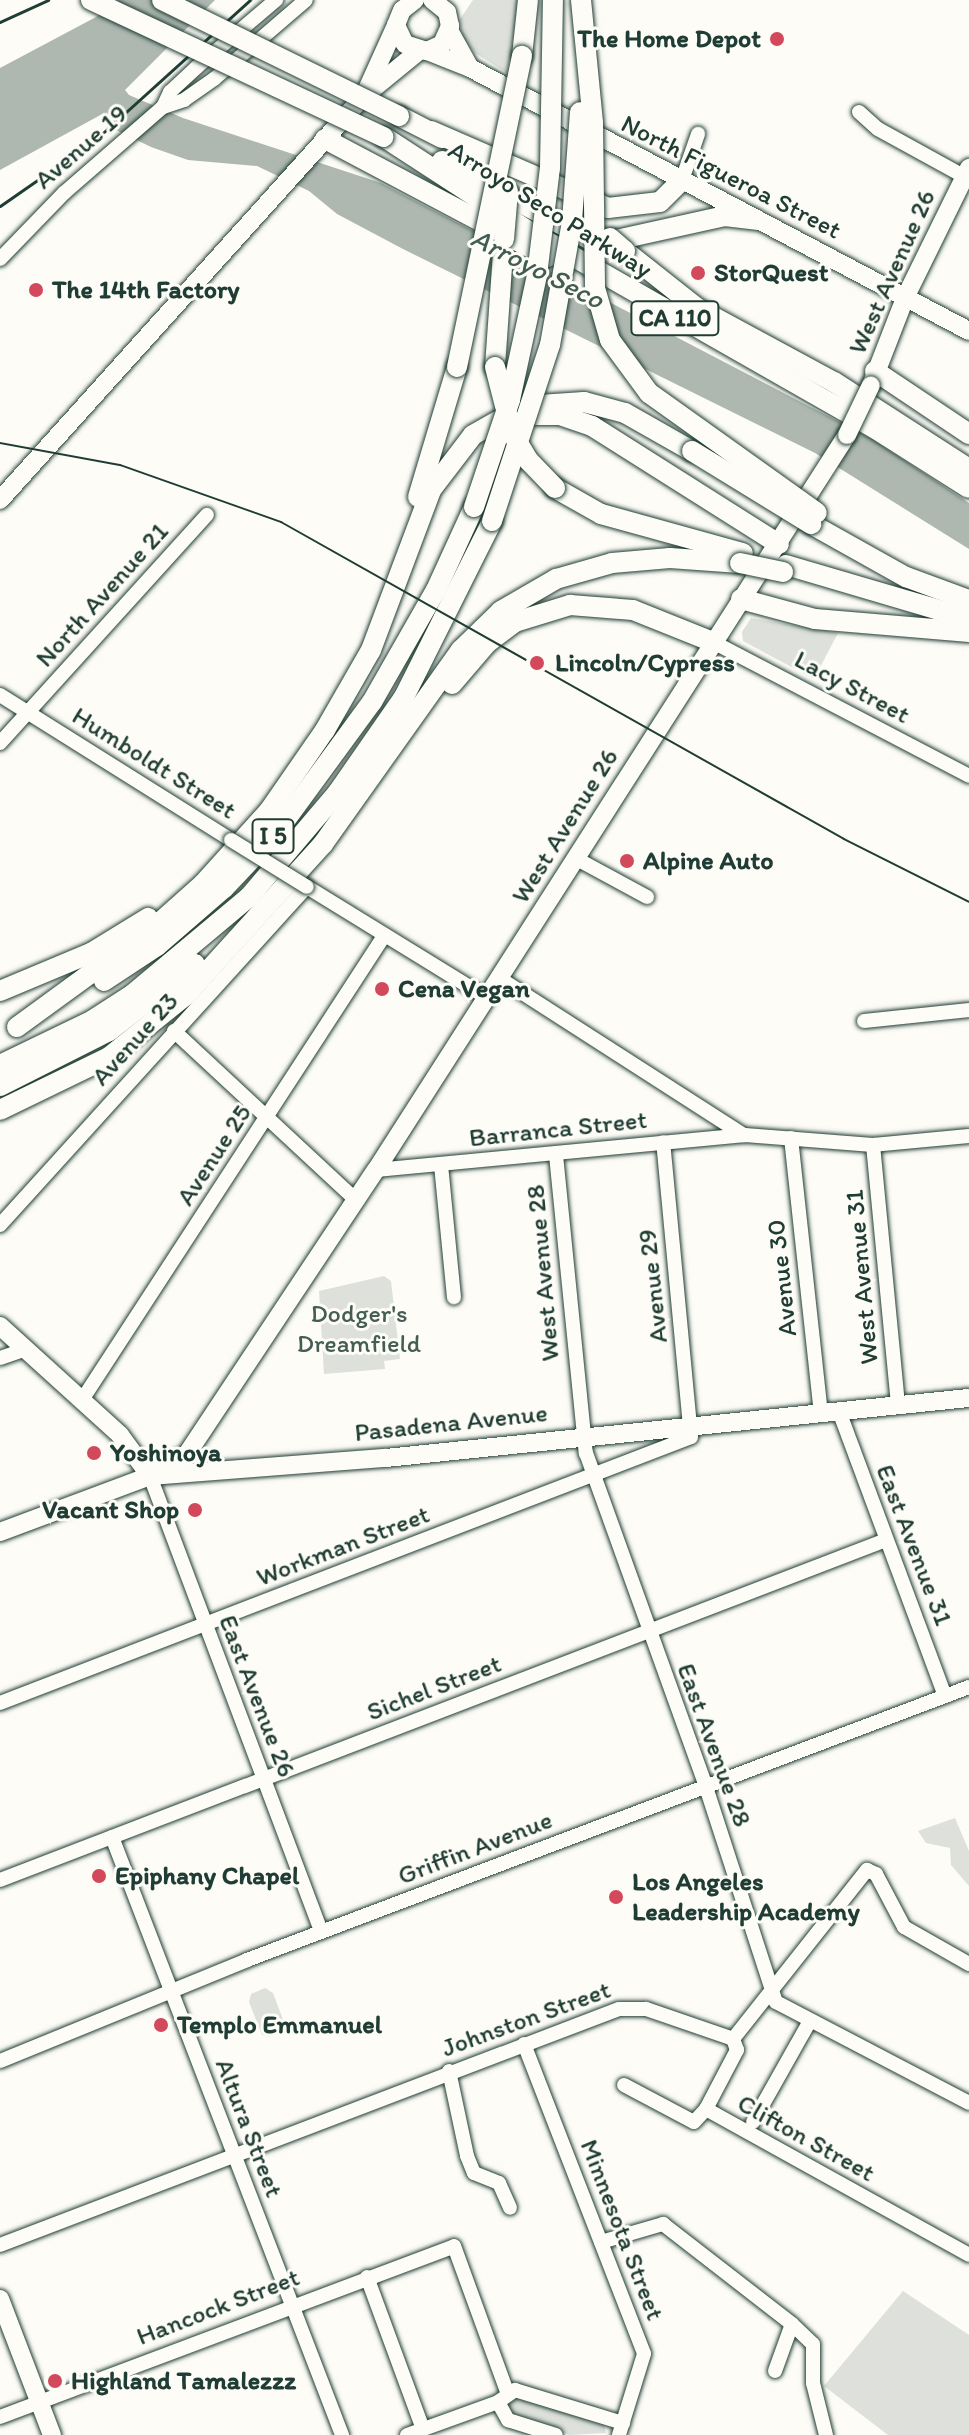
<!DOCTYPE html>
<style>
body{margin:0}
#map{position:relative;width:969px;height:2435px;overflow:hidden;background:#fdfcf7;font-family:Itim,sans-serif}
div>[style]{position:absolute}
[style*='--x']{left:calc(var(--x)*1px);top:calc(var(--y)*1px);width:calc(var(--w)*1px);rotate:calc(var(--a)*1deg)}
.green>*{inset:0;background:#dde0db}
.water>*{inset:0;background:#aeb8b1}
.roads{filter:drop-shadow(0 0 2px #1f3d34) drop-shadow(0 0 2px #1f3d34)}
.minor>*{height:14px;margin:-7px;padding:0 7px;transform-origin:7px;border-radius:7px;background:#fdfcf7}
.major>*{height:18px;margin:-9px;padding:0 9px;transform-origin:9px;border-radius:9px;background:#fdfcf7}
.highway>*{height:20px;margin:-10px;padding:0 10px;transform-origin:10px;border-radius:10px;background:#fdfcf7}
.tram>*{height:2px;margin:-1px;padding:0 1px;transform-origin:1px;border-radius:1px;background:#1f3d34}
.rail>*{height:3px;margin:-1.5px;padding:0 1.5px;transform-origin:1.5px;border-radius:1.5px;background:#1f3d34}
.bridges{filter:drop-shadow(0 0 2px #1f3d34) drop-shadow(0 0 2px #1f3d34)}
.minor-bridge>*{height:14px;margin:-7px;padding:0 7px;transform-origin:7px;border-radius:7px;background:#fdfcf7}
.major-bridge>*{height:18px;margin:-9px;padding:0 9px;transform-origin:9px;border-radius:9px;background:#fdfcf7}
.highway-bridge>*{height:20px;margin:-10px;padding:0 10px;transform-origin:10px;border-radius:10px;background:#fdfcf7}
.dots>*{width:22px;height:22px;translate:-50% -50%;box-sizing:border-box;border:4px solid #fdfcf7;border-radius:50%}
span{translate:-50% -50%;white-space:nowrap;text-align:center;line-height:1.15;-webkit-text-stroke:6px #fdfcf7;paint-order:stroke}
.shield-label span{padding:2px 6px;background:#fdfcf7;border:2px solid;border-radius:6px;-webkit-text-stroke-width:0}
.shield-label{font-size:24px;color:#1f3d34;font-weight:700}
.poi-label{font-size:26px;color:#1f3d34;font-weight:700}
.right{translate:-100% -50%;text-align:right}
.left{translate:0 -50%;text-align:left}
.street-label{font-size:26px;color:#1f3d34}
.park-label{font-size:26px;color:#455e55}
.water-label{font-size:28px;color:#435c53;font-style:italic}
</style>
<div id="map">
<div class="green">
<i style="clip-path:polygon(473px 0,519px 0,507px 73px,475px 53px,462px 36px,460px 19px)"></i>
<i style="clip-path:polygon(751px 618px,838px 633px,814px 679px,743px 641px,742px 632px)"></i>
<i style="clip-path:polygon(384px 1276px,391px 1281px,400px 1359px,384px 1361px,385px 1369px,324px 1374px,319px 1291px)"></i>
<i style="clip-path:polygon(955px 1818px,969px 1851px,969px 1886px,951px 1865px,950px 1848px,926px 1843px,918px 1831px)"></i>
<i style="clip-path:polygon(265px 1988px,273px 1993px,285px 2025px,270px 2037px,262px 2035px,249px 2002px,251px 1994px)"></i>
<i style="clip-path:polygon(903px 2291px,969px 2335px,969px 2435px,888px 2435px,824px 2386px)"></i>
<i style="clip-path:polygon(514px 2395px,603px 2422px,606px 2433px,570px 2435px,513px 2417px,507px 2404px)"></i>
</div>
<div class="water">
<i style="clip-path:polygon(118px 0,215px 0,125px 90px,129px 95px,183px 118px,381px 183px,872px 439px,969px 503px,969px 549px,815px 453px,403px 249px,337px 214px,309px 191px,257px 166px,188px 160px,151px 147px,116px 130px,104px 113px,0 170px,0 68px,96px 17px)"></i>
</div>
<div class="roads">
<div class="minor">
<i style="--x:163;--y:107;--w:22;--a:-18"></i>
<i style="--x:184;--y:100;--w:37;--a:-35"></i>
<i style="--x:214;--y:79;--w:121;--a:-40.7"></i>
<i style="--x:859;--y:112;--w:25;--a:42"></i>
<i style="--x:878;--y:129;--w:104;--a:28.8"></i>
<i style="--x:682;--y:180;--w:49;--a:-70.8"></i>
<i style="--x:0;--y:259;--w:92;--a:-45.9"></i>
<i style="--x:64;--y:193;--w:131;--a:-41"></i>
<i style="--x:163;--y:107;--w:17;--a:-65"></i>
<i style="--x:170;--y:92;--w:37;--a:-43"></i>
<i style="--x:197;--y:67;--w:104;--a:-40.3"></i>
<i style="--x:713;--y:642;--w:289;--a:27.6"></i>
<i style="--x:0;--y:695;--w:273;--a:32.1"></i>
<i style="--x:0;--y:743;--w:308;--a:-47.8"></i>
<i style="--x:575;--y:858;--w:82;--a:28.4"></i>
<i style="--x:499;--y:978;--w:291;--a:32.7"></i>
<i style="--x:864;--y:1021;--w:106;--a:-6"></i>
<i style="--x:174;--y:1031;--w:247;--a:42.9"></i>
<i style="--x:791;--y:1138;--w:276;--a:83.8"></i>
<i style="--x:873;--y:1145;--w:261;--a:84.5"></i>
<i style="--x:556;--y:1155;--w:300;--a:84.3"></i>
<i style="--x:586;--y:1453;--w:352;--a:70.2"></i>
<i style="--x:705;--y:1784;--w:229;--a:72"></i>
<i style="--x:776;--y:2002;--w:218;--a:27.6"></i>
<i style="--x:441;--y:1165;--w:133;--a:84.4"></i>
<i style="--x:376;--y:1170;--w:371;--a:-5.4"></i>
<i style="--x:745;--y:1135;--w:128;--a:4.5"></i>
<i style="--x:873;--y:1145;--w:96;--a:-5.4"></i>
<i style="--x:0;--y:1225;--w:457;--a:-47.8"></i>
<i style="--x:307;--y:887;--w:210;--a:31.6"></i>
<i style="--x:0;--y:1358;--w:28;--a:-19"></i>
<i style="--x:82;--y:1400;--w:554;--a:-56.94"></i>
<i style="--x:839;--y:1411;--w:304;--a:69.6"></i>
<i style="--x:150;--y:1476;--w:487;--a:69.4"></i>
<i style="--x:0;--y:1703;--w:740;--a:-21.05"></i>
<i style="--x:691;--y:1437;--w:296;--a:-95.4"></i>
<i style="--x:112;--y:1837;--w:641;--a:68.96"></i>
<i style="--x:0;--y:1880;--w:949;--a:-20.99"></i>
<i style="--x:524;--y:2044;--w:332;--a:68.8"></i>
<i style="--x:644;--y:2354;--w:85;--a:107.2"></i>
<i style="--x:0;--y:2061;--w:267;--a:-22.2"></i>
<i style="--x:247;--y:1960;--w:772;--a:-20.71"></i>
<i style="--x:449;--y:2071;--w:87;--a:78"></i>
<i style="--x:467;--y:2156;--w:18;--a:68"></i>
<i style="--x:474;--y:2173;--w:27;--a:22"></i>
<i style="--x:499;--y:2183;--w:27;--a:66"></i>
<i style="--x:624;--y:2085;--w:79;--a:27.9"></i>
<i style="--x:694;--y:2122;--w:18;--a:-47"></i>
<i style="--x:706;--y:2109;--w:67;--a:-62.3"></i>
<i style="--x:737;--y:2050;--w:12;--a:-110"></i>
<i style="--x:706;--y:2109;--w:301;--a:29"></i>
<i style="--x:753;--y:2122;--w:116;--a:-60.6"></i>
<i style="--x:601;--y:2242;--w:65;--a:-16.2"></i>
<i style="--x:663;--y:2224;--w:163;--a:37.8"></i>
<i style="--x:792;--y:2324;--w:29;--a:44"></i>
<i style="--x:813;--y:2344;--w:39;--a:90"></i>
<i style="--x:813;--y:2383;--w:54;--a:76"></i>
<i style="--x:0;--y:2245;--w:662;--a:-20.87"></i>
<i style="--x:619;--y:2009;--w:27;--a:0"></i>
<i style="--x:646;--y:2009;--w:92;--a:19"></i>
<i style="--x:733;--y:2039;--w:216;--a:-51.6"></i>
<i style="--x:867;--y:1870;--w:10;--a:24"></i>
<i style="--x:876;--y:1874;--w:60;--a:62.2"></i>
<i style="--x:904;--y:1927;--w:75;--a:29.6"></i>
<i style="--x:367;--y:2277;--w:162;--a:69.8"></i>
<i style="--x:775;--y:2371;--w:50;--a:-70.1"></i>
<i style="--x:498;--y:2402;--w:21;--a:61"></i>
<i style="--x:508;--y:2420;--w:50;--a:17.4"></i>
<i style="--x:0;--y:2417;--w:485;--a:-20.6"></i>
<i style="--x:454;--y:2246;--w:155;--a:70"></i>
<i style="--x:407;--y:2435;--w:97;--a:-19.9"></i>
<i style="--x:498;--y:2402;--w:21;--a:-35"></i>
<i style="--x:515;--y:2390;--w:113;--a:17"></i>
</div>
<div class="major">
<i style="--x:415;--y:0;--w:16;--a:142"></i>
<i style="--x:402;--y:10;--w:16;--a:112"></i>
<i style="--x:396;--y:25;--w:21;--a:65"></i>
<i style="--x:405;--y:44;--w:23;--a:18"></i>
<i style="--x:427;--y:51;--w:17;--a:-25"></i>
<i style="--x:442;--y:44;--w:20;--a:-66"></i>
<i style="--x:450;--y:26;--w:14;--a:-102"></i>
<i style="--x:447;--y:12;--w:19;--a:-141"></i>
<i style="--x:449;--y:30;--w:43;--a:61.1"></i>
<i style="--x:427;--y:51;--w:46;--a:21.6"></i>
<i style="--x:470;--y:68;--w:564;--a:27.79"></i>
<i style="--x:364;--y:96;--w:78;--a:-65.7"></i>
<i style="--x:872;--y:383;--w:91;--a:-68.8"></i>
<i style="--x:905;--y:298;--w:145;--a:-63.8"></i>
<i style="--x:0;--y:500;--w:544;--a:-47.98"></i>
<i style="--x:364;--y:96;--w:71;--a:-39.3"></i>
<i style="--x:0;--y:1326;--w:162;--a:42.2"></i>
<i style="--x:120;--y:1435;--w:51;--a:53.8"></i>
<i style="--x:150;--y:1476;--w:43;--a:-30.7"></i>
<i style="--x:187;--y:1454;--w:341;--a:-56.4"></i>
<i style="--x:376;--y:1170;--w:873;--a:-57.35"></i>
<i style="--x:0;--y:1532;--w:160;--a:-20.5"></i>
<i style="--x:150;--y:1476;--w:237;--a:-4.4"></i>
<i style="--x:386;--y:1458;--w:586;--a:-5.88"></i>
<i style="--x:0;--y:2299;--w:146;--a:69.1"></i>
</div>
<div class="highway">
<i style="--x:522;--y:56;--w:56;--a:-83.9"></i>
<i style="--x:399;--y:116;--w:48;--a:27.1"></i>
<i style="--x:431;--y:131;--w:193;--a:23.5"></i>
<i style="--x:608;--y:208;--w:52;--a:-6.6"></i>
<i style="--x:660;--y:202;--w:31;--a:-45"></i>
<i style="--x:384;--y:137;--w:168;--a:33.1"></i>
<i style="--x:525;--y:229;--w:402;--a:29.7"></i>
<i style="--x:874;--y:428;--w:112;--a:32.3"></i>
<i style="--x:325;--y:139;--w:252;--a:27.9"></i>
<i style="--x:442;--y:161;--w:177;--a:28"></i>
<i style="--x:598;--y:244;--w:130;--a:-12.4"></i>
<i style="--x:725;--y:216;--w:32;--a:7"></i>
<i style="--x:625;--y:251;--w:92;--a:38.4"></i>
<i style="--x:697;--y:308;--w:156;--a:28.4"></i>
<i style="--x:834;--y:382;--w:161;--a:32.8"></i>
<i style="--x:495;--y:367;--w:128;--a:-86"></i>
<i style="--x:875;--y:371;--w:113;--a:33.8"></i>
<i style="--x:536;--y:415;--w:24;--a:0"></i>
<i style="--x:560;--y:415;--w:34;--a:19"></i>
<i style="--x:592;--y:426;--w:221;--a:32.3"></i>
<i style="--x:555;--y:488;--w:53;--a:29.5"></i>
<i style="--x:601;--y:514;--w:147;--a:15.4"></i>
<i style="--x:418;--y:497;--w:136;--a:-73.3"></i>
<i style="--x:811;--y:524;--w:109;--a:29.2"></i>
<i style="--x:906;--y:577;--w:67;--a:20.1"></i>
<i style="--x:786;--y:565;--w:191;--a:16.4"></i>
<i style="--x:741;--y:599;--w:77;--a:15.1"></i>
<i style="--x:815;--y:619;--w:155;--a:4.8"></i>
<i style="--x:452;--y:684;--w:54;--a:-49.5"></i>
<i style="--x:487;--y:643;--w:35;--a:-37"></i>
<i style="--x:515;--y:622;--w:58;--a:-17.2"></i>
<i style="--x:570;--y:605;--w:63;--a:4.5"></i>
<i style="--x:633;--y:610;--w:86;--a:21.8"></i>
<i style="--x:104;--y:981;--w:64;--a:-33.4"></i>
<i style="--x:157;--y:946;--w:89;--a:-40.9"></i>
<i style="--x:224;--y:888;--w:76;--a:-46.6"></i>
<i style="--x:276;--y:833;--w:162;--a:-53.8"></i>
<i style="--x:372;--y:702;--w:129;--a:-60.3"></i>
<i style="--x:436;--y:590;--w:91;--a:-65.4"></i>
<i style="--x:0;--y:991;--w:99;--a:-22.7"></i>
<i style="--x:91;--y:953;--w:67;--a:-31.6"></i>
<i style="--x:17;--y:1027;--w:173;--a:-36.1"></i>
<i style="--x:157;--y:925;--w:62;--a:-41.7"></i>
<i style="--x:203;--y:884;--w:98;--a:-47.9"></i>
<i style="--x:269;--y:811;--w:98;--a:-55.3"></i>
<i style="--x:325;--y:730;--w:92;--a:-60.1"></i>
<i style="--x:371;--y:650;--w:171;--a:-69.4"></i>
<i style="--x:431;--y:490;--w:69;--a:-52.6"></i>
<i style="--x:473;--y:435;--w:59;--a:-29.6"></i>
<i style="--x:524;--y:406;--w:60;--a:-3.8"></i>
<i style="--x:584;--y:402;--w:42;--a:15"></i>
<i style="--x:625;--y:413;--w:77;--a:29.6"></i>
<i style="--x:0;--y:1065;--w:103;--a:-25.8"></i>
<i style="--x:93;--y:1020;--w:48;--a:-33"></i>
<i style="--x:133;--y:994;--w:151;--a:-39.9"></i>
<i style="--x:249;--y:897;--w:138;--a:-49.7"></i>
<i style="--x:338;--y:792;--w:116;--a:-55.2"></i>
<i style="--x:404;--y:697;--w:197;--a:-63.4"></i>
<i style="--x:0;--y:1086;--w:122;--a:-26.8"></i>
<i style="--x:109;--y:1031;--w:109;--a:-37.9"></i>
<i style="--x:0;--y:1110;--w:121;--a:-25.9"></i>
<i style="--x:109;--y:1057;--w:99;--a:-38.8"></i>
<i style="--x:186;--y:995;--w:204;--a:-47.8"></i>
<i style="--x:323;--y:844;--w:238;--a:-54.6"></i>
<i style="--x:461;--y:650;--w:56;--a:-44.3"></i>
<i style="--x:501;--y:611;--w:64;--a:-30.2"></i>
<i style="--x:556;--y:579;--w:58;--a:-15.9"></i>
<i style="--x:612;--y:563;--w:58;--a:-4.9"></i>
<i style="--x:670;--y:558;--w:70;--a:4.1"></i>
</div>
</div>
<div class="tram">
<i style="--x:0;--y:443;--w:122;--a:10.4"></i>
<i style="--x:120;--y:465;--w:171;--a:19.5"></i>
<i style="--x:281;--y:522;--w:646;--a:29.38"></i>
<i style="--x:844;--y:839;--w:140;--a:26.7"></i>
</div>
<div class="rail">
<i style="--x:0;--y:22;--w:53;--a:-24.6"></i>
<i style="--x:0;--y:206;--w:116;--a:-34.8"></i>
<i style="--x:95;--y:140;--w:209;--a:-42.1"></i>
</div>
<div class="bridges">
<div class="minor-bridge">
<i style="--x:231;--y:840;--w:89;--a:31.7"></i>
</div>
<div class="major-bridge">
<i style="--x:847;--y:435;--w:55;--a:-64.4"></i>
</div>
<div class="highway-bridge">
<i style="--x:91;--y:0;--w:323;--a:25.1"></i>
<i style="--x:162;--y:0;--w:264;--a:26.1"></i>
<i style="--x:581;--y:0;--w:124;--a:84.4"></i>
<i style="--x:593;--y:123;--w:165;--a:89.3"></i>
<i style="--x:595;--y:288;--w:54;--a:73.9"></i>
<i style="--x:610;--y:340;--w:66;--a:53.7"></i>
<i style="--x:649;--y:393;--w:206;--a:35.5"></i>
<i style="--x:610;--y:238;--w:20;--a:41"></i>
<i style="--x:504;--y:239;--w:48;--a:-85.2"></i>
<i style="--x:457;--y:367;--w:318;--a:-78.2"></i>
<i style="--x:495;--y:367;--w:68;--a:75.6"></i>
<i style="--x:512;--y:433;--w:31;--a:59"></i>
<i style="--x:528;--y:460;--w:39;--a:46"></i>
<i style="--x:692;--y:451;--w:140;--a:31.5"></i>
<i style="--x:474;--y:507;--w:113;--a:-71.4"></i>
<i style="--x:510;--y:400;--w:128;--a:-77.8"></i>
<i style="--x:537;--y:275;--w:108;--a:-83.1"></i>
<i style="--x:550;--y:168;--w:168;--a:-89"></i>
<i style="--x:492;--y:521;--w:185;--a:-71.8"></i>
<i style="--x:550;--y:345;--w:126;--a:-79.9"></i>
<i style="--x:572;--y:221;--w:109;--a:-85.8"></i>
<i style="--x:740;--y:563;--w:44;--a:11.8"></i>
</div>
</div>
<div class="dots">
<i style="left:777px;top:39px;background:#d1495b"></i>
<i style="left:698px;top:273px;background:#d1495b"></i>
<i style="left:36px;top:290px;background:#d1495b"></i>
<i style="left:537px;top:663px;background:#d1495b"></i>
<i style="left:627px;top:861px;background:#d1495b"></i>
<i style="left:382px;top:989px;background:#d1495b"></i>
<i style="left:94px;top:1453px;background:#d1495b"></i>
<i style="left:195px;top:1510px;background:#d1495b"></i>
<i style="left:99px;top:1876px;background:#d1495b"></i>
<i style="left:616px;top:1897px;background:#d1495b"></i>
<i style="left:161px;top:2025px;background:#d1495b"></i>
<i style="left:55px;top:2381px;background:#d1495b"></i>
</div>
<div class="shield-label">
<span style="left:675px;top:318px">CA 110</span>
<span style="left:273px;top:836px">I 5</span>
</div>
<div class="poi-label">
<span class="right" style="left:761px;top:39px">The Home Depot</span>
<span class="left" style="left:714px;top:273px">StorQuest</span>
<span class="left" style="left:52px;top:290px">The 14th Factory</span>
<span class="left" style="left:555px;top:663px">Lincoln/Cypress</span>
<span class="left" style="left:643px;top:861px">Alpine Auto</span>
<span class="left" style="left:398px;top:989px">Cena Vegan</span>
<span class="left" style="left:110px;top:1453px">Yoshinoya</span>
<span class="right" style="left:179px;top:1510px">Vacant Shop</span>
<span class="left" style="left:115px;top:1876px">Epiphany Chapel</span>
<span class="left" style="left:632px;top:1897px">Los Angeles<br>Leadership Academy</span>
<span class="left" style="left:177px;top:2025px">Templo Emmanuel</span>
<span class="left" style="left:71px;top:2381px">Highland Tamalezzz</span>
</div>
<div class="street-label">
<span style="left:81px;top:147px;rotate:-41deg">Avenue 19</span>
<span style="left:731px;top:177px;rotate:27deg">North Figueroa Street</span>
<span style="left:550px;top:210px;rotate:32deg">Arroyo Seco Parkway</span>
<span style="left:892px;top:272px;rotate:-66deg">West Avenue 26</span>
<span style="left:102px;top:595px;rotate:-48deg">North Avenue 21</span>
<span style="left:852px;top:687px;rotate:28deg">Lacy Street</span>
<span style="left:154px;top:763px;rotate:32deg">Humboldt Street</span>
<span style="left:565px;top:826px;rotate:-58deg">West Avenue 26</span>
<span style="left:135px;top:1039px;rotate:-48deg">Avenue 23</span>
<span style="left:558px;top:1129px;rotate:-6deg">Barranca Street</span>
<span style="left:214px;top:1155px;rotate:-57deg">Avenue 25</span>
<span style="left:543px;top:1273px;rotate:-95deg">West Avenue 28</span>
<span style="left:862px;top:1277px;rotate:-95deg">West Avenue 31</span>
<span style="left:782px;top:1278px;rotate:-96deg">Avenue 30</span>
<span style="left:653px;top:1286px;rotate:-96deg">Avenue 29</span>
<span style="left:451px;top:1423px;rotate:-6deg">Pasadena Avenue</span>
<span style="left:914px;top:1545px;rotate:69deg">East Avenue 31</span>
<span style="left:343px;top:1546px;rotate:-21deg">Workman Street</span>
<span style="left:434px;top:1688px;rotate:-21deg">Sichel Street</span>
<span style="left:257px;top:1696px;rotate:69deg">East Avenue 26</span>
<span style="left:714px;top:1745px;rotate:70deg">East Avenue 28</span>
<span style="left:475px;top:1848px;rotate:-21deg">Griffin Avenue</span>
<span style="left:526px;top:2019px;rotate:-20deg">Johnston Street</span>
<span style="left:249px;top:2128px;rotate:69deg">Altura Street</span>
<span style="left:806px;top:2138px;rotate:29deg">Clifton Street</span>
<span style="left:622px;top:2230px;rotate:69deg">Minnesota Street</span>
<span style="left:218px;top:2307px;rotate:-21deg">Hancock Street</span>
</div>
<div class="park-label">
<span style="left:359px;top:1329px">Dodger's<br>Dreamfield</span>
</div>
<div class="water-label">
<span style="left:538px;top:268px;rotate:27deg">Arroyo Seco</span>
</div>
</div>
